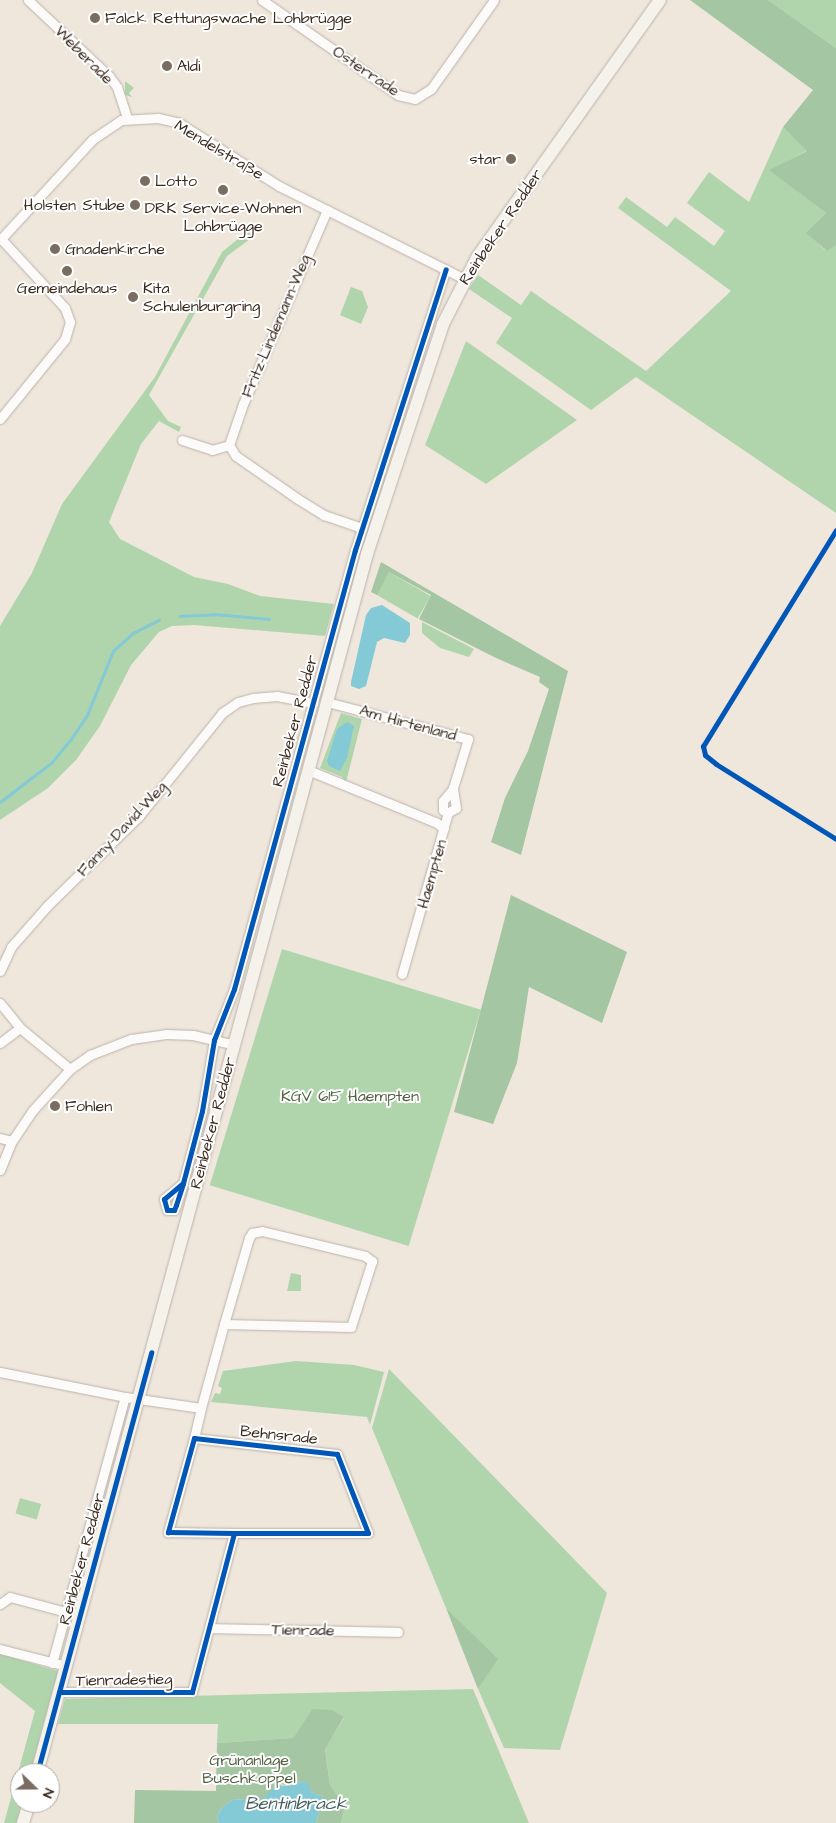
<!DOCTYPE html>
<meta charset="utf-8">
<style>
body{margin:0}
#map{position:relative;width:836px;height:1823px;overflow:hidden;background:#efe6dc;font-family:"Architects Daughter",sans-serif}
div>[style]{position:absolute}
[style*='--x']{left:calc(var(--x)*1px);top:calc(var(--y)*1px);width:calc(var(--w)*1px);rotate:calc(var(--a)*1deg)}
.green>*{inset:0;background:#b0d5ac;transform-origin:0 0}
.forest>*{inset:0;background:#a4c6a2}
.water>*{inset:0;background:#84c9d6}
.stream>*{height:2.5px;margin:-1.25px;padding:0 1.25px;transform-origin:1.25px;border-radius:1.25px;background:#84c9d6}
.roads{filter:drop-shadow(0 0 1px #bab3ab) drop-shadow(0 0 1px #bab3ab)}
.street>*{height:9px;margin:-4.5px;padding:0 4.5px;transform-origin:4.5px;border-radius:4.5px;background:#fdfbfa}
.secondary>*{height:12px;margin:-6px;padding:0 6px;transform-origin:6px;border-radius:6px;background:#f5f1eb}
.cycleway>*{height:5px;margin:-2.5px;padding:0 2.5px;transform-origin:2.5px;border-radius:2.5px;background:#0057b8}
.dots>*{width:14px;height:14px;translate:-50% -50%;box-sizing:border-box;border:2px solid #fff;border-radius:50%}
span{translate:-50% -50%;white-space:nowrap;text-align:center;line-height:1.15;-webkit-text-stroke:4px #fff;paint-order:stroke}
.poi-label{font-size:16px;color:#3b2a1e}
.left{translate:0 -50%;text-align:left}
.right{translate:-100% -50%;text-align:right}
.street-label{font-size:16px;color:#3b2a1e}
.park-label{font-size:16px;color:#526142}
.water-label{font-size:18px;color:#445d5e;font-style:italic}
.north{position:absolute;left:10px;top:1763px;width:50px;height:50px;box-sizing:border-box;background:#fff;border:1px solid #b1aaa5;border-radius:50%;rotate:112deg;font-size:14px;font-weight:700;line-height:20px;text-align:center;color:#3b2a1e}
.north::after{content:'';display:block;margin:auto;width:18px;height:22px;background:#7a6c60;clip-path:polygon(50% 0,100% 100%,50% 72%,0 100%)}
</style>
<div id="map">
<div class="green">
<i style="clip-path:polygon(768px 0,836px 0,836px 48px)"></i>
<i style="clip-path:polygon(125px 81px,134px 88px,129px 93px,132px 97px,125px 95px)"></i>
<i style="clip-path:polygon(783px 127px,808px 150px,770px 170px,826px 213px,807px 233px,825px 250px,836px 245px,836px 513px,636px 377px,591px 410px,496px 343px,512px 318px,469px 289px,478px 275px,521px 305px,531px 291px,646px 371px,731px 291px,618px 208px,626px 197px,667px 227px,675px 217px,714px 246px,725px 231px,687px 203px,709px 172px,749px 202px)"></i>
<i style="clip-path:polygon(249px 230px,253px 237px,227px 256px,149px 395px,168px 421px,181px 427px,179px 432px,159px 421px,141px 444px,109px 522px,120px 539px,194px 577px,228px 584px,260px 596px,334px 604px,325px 636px,194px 625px,172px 626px,159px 632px,131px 665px,100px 726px,76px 760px,48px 788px,0 820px,0 626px,32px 573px,62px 504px,155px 377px,222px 252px)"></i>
<i style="clip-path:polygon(351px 287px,362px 291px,368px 307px,361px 324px,340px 315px)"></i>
<i style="clip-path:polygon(466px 341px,577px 420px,486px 484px,425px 445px)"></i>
<i style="left:389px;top:572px;width:48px;height:26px;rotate:30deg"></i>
<i style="clip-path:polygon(422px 622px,474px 649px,469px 657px,440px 648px,422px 633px)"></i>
<i style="clip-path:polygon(341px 713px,362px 719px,346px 782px,342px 777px,320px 768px)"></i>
<i style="left:282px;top:949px;width:208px;height:247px;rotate:17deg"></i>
<i style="clip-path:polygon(291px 1273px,301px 1275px,301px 1291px,287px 1291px)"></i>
<i style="clip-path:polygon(296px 1361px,354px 1365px,384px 1372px,370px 1425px,367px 1417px,211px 1402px,215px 1393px,220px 1394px,222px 1388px,218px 1386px,223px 1371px)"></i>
<i style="clip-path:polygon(389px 1369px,607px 1593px,560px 1750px,504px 1748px,478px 1689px,497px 1659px,446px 1608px,372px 1428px)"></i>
<i style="left:20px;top:1498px;width:22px;height:16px;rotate:16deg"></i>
<i style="clip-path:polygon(0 1654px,58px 1671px,30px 1773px,20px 1773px,22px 1803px,16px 1823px,4px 1823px,35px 1711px,0 1683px)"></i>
<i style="clip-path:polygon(473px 1689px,529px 1823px,341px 1823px,345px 1805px,330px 1785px,325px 1748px,344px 1718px,312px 1709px,293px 1738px,217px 1743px,218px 1724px,58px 1724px,65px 1699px)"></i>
</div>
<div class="forest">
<i style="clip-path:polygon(690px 0,768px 0,836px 48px,836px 245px,827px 251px,806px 233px,826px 213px,769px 170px,807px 151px,783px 127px,813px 90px)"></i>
<i style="clip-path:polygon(381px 562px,568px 671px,521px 855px,491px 842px,505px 798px,528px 751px,549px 689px,539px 682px,540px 677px,496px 658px,419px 619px,431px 595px,389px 572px,377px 595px,371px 592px)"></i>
<i style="clip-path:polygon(511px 895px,627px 952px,602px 1023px,529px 987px,517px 1063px,493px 1124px,454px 1112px)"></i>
<i style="clip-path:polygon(446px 1608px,498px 1659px,478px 1689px)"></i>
<i style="clip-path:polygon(312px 1709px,332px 1710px,344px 1717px,325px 1749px,330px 1785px,345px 1805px,341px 1823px,316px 1823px,323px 1797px,311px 1792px,303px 1781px,289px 1786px,281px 1784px,261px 1801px,233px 1799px,221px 1809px,217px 1817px,219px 1823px,134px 1823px,135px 1790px,216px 1791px,217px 1743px,293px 1738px)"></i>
</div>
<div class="water">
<i style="clip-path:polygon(382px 605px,410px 623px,410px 635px,405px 643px,384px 638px,377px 642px,366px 686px,359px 689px,351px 686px,351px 682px,366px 615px,371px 608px)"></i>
<i style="clip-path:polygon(347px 722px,354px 726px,347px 758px,340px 771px,329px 766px,327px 761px,337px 729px)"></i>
<i style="clip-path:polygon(303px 1781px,309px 1784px,311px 1792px,323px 1797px,316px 1823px,219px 1823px,217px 1817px,221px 1809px,233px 1799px,261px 1801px,276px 1785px,289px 1786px)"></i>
</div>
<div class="stream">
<i style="--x:180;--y:616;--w:35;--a:-3"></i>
<i style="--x:215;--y:614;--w:54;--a:5.3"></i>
<i style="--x:0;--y:802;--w:64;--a:-37.4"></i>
<i style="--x:51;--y:763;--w:31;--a:-50"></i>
<i style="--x:71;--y:739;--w:29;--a:-56"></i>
<i style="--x:87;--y:715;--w:69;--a:-67.9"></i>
<i style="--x:113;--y:651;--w:27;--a:-42"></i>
<i style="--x:133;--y:633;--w:29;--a:-27"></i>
</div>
<div class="roads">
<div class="street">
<i style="--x:28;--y:0;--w:111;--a:43.2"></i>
<i style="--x:109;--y:76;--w:14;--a:54"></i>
<i style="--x:117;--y:87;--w:33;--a:72"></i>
<i style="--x:262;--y:0;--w:166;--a:34.9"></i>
<i style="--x:398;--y:95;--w:17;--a:13"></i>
<i style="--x:415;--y:99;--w:19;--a:-32"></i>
<i style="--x:431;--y:89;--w:109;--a:-54.7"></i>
<i style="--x:327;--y:210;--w:211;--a:113.4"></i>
<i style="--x:243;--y:404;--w:43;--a:108.9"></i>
<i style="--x:229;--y:445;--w:13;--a:58"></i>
<i style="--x:236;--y:456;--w:75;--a:34.7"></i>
<i style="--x:298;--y:499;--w:31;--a:32"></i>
<i style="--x:324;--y:515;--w:40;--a:18.9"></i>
<i style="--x:0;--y:240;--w:137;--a:-47.4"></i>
<i style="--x:93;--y:139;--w:34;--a:-34"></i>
<i style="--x:121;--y:120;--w:37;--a:-3"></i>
<i style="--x:158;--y:118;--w:22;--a:13"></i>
<i style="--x:179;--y:123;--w:118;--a:32.2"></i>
<i style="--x:279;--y:186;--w:208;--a:26.6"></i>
<i style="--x:0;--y:419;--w:103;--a:-50.9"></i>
<i style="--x:65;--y:339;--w:18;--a:-74"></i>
<i style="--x:70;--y:322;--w:15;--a:-110"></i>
<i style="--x:65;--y:308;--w:94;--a:-132.8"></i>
<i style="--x:182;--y:440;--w:32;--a:18"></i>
<i style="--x:212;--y:450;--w:18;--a:-16"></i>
<i style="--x:327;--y:702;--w:146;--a:14.7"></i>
<i style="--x:468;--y:739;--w:51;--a:107"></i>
<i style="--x:453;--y:788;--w:1;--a:90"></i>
<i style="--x:453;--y:789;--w:16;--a:130"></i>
<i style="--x:443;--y:801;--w:9;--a:90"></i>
<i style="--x:443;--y:810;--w:5;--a:37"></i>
<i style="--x:447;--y:813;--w:10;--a:-29"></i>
<i style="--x:456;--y:808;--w:20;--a:-99"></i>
<i style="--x:308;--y:770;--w:139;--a:22.3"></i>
<i style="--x:437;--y:823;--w:9;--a:41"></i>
<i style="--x:0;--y:971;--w:26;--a:-65"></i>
<i style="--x:11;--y:947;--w:55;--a:-48.7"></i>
<i style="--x:47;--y:906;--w:129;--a:-44.4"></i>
<i style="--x:139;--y:816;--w:132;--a:-51.1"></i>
<i style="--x:222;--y:713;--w:19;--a:-35"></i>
<i style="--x:238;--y:702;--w:16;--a:-15"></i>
<i style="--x:253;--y:698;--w:24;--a:-5"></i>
<i style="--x:277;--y:696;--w:37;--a:11"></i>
<i style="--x:402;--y:974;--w:167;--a:-74.1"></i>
<i style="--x:0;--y:1003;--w:32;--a:51"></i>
<i style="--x:20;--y:1028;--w:65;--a:39.4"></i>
<i style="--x:0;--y:1043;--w:25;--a:-37"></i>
<i style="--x:0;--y:1138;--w:12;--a:14"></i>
<i style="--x:0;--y:1170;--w:31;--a:-68"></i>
<i style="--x:12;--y:1141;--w:37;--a:-56"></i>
<i style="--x:33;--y:1110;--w:55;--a:-47.9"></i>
<i style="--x:70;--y:1069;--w:24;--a:-35"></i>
<i style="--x:90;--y:1055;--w:44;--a:-21.3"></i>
<i style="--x:131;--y:1039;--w:35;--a:-8"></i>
<i style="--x:166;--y:1034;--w:27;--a:2"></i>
<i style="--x:193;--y:1035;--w:43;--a:13.4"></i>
<i style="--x:183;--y:1183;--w:25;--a:140"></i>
<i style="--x:164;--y:1199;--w:11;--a:75"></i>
<i style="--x:167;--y:1210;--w:7;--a:0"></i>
<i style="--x:174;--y:1210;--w:5;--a:-68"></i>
<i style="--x:176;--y:1205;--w:23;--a:-72"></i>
<i style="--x:183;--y:1183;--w:74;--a:-75.2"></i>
<i style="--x:202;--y:1111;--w:72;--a:-80.4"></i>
<i style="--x:214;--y:1040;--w:55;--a:-68.6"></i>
<i style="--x:234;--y:989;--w:455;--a:-74.6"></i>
<i style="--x:355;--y:550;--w:295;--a:-72.1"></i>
<i style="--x:0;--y:1372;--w:127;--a:11.3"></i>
<i style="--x:125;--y:1397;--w:77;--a:8.2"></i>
<i style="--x:201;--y:1408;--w:31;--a:103"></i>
<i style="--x:201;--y:1408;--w:87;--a:-74.7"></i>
<i style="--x:224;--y:1324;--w:90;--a:-73.8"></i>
<i style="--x:249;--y:1238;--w:6;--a:-59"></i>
<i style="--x:252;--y:1233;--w:10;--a:-11"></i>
<i style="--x:262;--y:1231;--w:106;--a:13.6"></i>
<i style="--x:365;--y:1256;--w:9;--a:36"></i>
<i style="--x:372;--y:1261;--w:69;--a:107.7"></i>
<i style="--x:351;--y:1327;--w:127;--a:-178.6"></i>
<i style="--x:0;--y:1604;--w:12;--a:-35"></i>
<i style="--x:10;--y:1597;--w:58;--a:15"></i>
<i style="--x:209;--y:1628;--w:189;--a:1.2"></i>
<i style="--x:0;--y:1649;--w:68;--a:14.4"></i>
<i style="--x:52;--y:1663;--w:276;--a:-74.7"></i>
<i style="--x:59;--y:1692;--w:133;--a:0"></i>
<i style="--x:192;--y:1692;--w:164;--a:-75.2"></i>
<i style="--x:234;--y:1533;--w:134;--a:0"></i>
<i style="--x:368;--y:1533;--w:85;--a:-111.4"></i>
<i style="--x:337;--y:1454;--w:144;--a:-173.6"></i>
<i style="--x:194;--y:1438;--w:98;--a:105.5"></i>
<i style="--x:168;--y:1532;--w:66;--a:0.9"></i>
</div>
<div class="secondary">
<i style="--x:37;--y:1773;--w:1263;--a:-74.85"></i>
<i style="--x:367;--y:554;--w:242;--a:-71.7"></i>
<i style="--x:443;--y:324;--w:76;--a:-62.8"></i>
<i style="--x:478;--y:256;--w:314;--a:-54.6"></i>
<i style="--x:23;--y:1823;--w:21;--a:-73"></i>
</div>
</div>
<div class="cycleway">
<i style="--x:836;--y:530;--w:254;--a:121.6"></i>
<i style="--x:703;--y:746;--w:9;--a:77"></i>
<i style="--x:705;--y:755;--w:14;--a:39"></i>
<i style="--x:716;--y:764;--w:142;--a:32"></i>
<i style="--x:183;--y:1183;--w:25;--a:140"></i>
<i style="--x:164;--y:1199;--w:11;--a:75"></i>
<i style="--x:167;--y:1210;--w:7;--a:0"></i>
<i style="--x:174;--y:1210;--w:5;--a:-68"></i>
<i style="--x:176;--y:1205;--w:23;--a:-72"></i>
<i style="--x:183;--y:1183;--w:74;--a:-75.2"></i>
<i style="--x:202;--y:1111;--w:72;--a:-80.4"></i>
<i style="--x:214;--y:1040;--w:55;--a:-68.6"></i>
<i style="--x:234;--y:989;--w:455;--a:-74.6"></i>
<i style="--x:355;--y:550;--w:295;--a:-72.1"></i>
<i style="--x:59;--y:1692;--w:133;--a:0"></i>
<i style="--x:192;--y:1692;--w:164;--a:-75.2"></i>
<i style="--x:234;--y:1533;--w:134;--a:0"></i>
<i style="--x:368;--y:1533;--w:85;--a:-111.4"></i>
<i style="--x:337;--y:1454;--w:144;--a:-173.6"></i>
<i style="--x:194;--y:1438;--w:98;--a:105.5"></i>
<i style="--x:168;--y:1532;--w:66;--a:0.9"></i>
<i style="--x:37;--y:1773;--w:436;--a:-74.8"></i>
</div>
<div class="dots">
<i style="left:95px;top:18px;background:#7a6c60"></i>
<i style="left:167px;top:66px;background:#7a6c60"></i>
<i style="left:511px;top:159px;background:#7a6c60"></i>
<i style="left:145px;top:181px;background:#7a6c60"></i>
<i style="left:223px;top:190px;background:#7a6c60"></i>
<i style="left:135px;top:205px;background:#7a6c60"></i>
<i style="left:55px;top:249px;background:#7a6c60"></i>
<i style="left:67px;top:271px;background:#7a6c60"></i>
<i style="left:133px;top:297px;background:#7a6c60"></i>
<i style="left:55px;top:1106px;background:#7a6c60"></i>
</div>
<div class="poi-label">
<span class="left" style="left:105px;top:18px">Falck Rettungswache Lohbrügge</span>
<span class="left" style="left:177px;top:66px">Aldi</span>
<span class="right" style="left:501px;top:159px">star</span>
<span class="left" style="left:155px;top:181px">Lotto</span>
<span class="right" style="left:125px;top:205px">Holsten Stube</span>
<span style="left:223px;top:217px">DRK Service-Wohnen<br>Lohbrügge</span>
<span class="left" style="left:65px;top:249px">Gnadenkirche</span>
<span style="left:67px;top:288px">Gemeindehaus</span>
<span class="left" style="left:143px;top:297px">Kita<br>Schulenburgring</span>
<span class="left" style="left:65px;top:1106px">Fohlen</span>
</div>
<div class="street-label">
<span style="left:84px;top:55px;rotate:45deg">Weberade</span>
<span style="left:366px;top:71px;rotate:34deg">Osterrade</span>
<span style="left:219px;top:150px;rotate:31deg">Mendelstraße</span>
<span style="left:501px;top:227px;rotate:-56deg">Reinbeker Redder</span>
<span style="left:276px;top:326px;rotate:-67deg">Fritz-Lindemann-Weg</span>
<span style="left:295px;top:721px;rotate:-75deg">Reinbeker Redder</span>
<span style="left:408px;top:723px;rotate:15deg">Am Hirtenland</span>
<span style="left:122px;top:829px;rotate:-47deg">Fanny-David-Weg</span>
<span style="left:432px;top:874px;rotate:-74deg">Haempten</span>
<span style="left:213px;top:1123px;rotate:-75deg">Reinbeker Redder</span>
<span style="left:279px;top:1435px;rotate:6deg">Behnsrade</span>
<span style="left:82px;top:1559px;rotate:-75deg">Reinbeker Redder</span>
<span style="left:303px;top:1630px;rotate:1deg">Tienrade</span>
<span style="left:124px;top:1680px;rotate:-1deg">Tienradestieg</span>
</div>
<div class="park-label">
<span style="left:350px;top:1096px">KGV 615 Haempten</span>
<span style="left:249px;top:1769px">Grünanlage<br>Buschkoppel</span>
</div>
<div class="water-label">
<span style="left:296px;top:1804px">Bentinbrack</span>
</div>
<div class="north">N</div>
</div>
